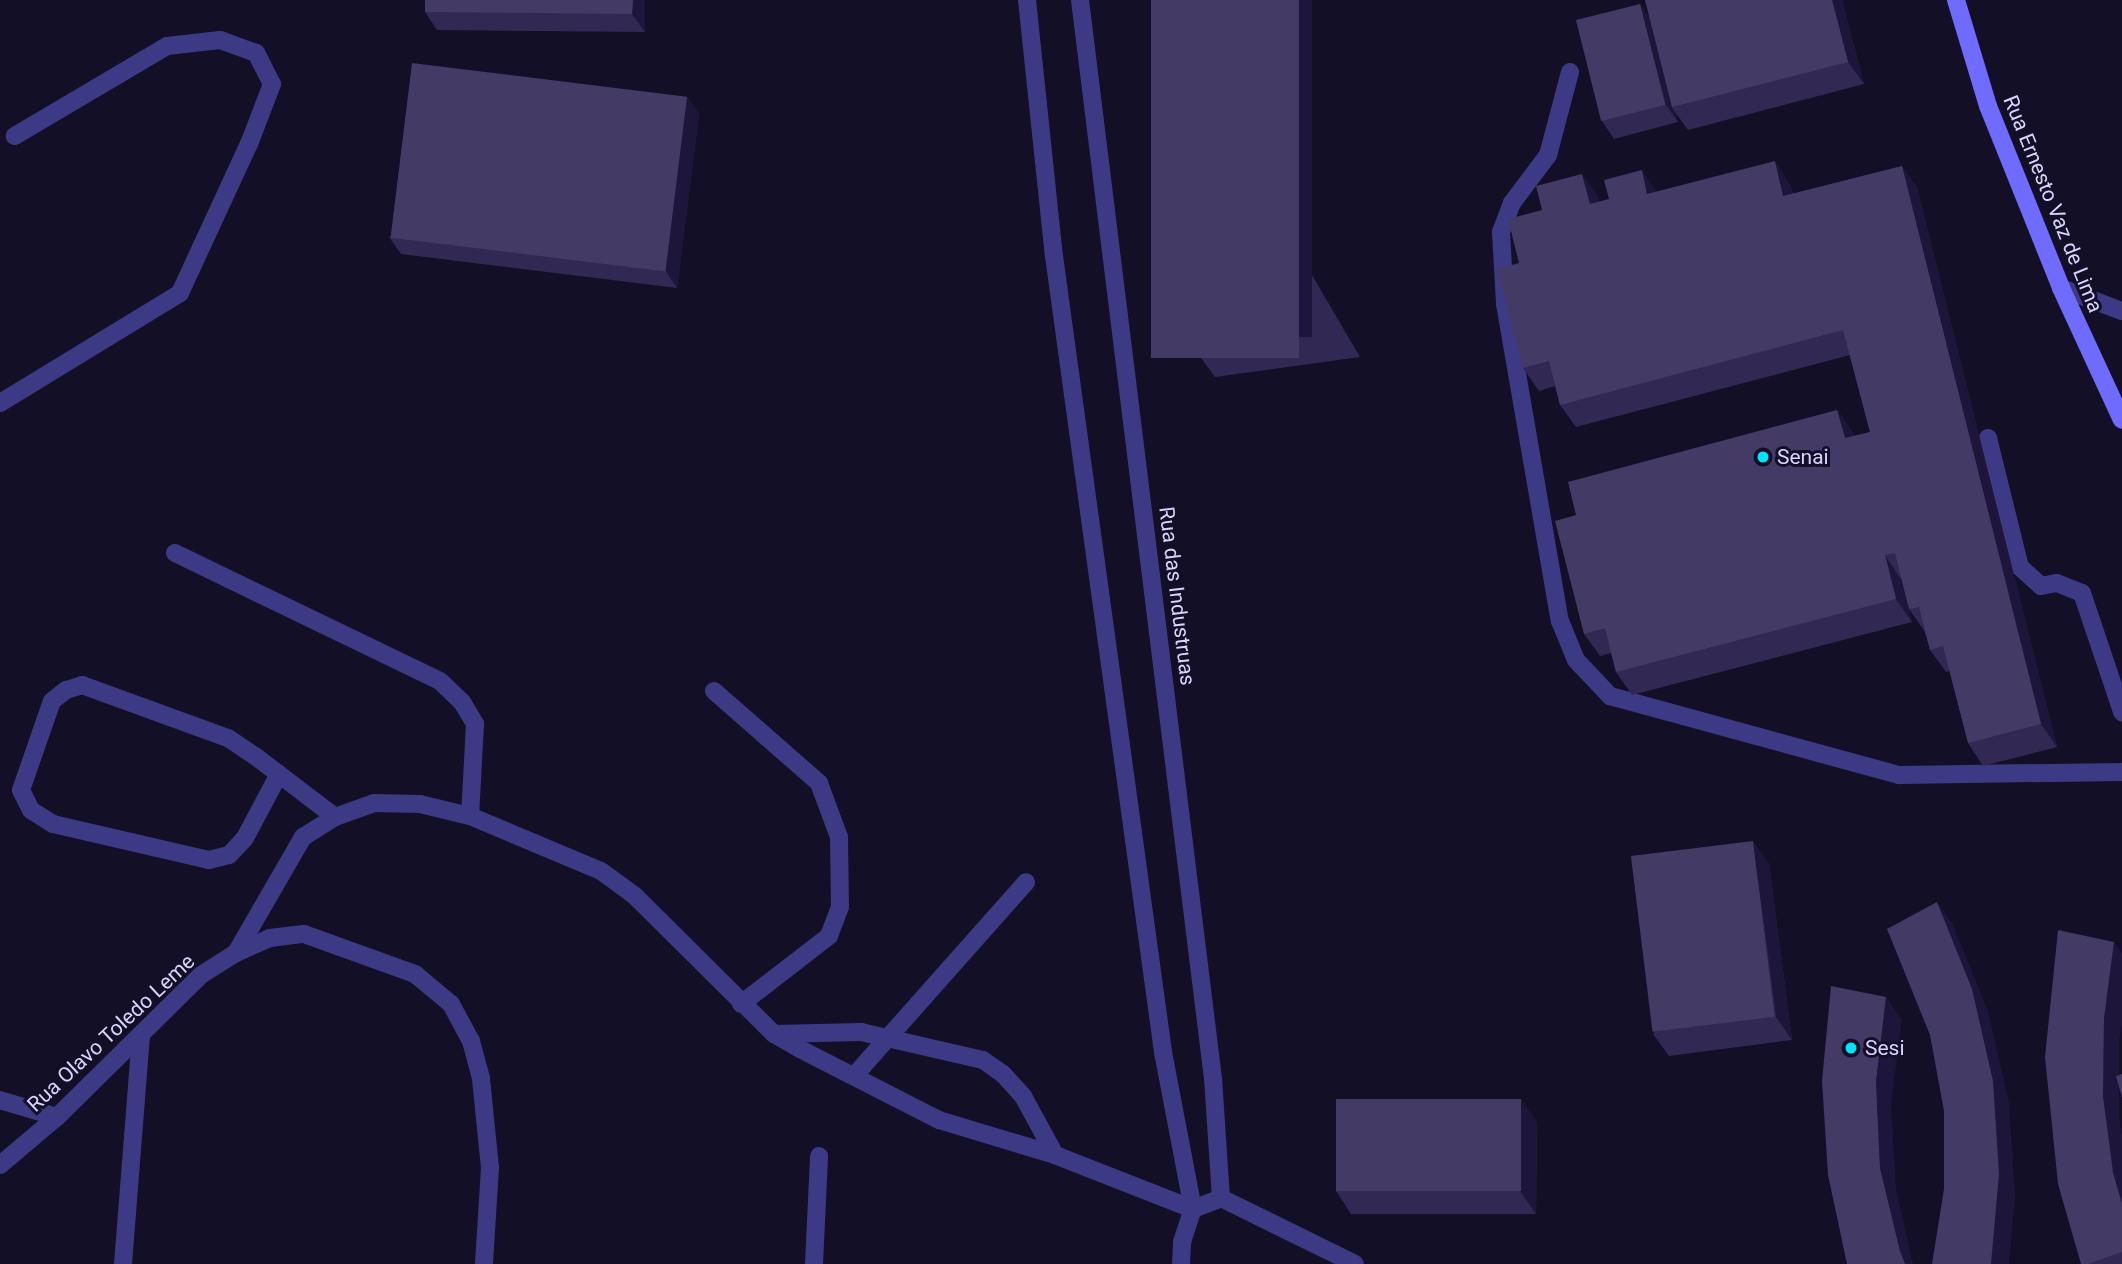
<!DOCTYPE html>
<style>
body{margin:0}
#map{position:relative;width:2122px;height:1264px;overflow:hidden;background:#130f26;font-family:Roboto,sans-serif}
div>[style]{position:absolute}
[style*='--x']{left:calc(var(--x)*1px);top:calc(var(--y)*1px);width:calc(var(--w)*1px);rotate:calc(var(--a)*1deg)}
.lane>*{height:18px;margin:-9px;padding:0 9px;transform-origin:9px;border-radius:9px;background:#3d3a85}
.street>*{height:18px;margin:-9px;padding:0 9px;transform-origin:9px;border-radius:9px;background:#3d3a85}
.secondary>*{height:18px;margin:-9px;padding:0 9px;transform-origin:9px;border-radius:9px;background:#6f6bff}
.wall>*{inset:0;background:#312854}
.shaded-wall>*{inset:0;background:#1d163a;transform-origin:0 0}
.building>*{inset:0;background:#433a66;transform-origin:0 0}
.dots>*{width:19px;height:19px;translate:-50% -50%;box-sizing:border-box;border:4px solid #130f26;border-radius:50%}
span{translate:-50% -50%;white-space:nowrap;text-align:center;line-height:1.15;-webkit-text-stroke:6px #130f26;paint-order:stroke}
.street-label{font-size:21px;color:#d9d4ff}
.poi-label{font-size:21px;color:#d9d4ff}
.left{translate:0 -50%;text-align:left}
</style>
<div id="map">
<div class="lane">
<i style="--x:1027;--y:0;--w:257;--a:84"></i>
<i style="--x:1054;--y:256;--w:803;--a:82.2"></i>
<i style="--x:1163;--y:1052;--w:160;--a:79.2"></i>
<i style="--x:1080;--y:0;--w:1086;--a:82.97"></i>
<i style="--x:1213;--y:1078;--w:120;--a:86.2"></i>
<i style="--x:1570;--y:72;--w:86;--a:104.8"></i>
<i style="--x:1548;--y:155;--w:60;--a:126.9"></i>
<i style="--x:1512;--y:203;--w:31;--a:111"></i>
<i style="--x:1501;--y:232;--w:72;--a:86.8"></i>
<i style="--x:1505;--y:304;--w:322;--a:80.2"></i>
<i style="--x:1560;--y:621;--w:42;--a:67.7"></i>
<i style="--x:1576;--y:660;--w:50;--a:46.6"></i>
<i style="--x:1610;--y:696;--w:300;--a:15.3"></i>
<i style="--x:1899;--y:775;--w:223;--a:-0.8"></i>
<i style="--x:1988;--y:438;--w:133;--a:76.1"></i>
<i style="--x:2020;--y:567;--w:28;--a:42"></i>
<i style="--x:2041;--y:586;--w:16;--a:-11"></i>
<i style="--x:2057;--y:583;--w:27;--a:22"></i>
<i style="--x:2082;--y:593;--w:126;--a:71.4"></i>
<i style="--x:175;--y:553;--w:294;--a:25.8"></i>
<i style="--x:440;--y:681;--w:30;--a:44"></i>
<i style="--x:462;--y:702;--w:26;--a:59"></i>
<i style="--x:475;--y:724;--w:92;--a:93.1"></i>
<i style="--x:714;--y:691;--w:140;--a:41.2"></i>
<i style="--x:819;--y:783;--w:58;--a:69.7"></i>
<i style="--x:839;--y:837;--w:70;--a:89.2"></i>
<i style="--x:840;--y:907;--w:31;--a:111"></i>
<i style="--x:829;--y:936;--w:111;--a:142.3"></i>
<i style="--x:279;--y:774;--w:72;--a:118"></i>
<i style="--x:245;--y:838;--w:23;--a:133"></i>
<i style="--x:229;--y:855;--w:21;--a:166"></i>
<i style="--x:209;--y:860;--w:160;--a:-167"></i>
<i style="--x:53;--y:824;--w:26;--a:-148"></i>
<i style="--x:31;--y:810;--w:22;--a:-117"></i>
<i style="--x:21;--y:790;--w:94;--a:-70.8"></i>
<i style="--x:52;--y:701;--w:18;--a:-38"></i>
<i style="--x:66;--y:690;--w:17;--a:-17"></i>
<i style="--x:82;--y:685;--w:155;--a:20"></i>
<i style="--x:228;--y:738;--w:32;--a:34"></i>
<i style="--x:255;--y:756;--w:101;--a:37.3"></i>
<i style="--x:236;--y:953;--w:134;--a:-60"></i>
<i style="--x:303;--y:837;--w:38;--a:-32"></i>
<i style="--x:335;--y:817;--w:41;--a:-19.7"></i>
<i style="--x:374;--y:803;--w:46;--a:1.2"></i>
<i style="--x:420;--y:804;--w:51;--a:13.5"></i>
<i style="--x:470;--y:816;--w:142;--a:22.8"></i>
<i style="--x:601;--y:871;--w:42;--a:36.3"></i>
<i style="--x:635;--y:896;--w:196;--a:44.8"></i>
<i style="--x:774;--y:1034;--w:30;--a:30"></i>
<i style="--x:800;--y:1049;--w:156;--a:27.1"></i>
<i style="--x:939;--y:1120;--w:121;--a:16.8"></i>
<i style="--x:1055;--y:1155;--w:148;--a:21.4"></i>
<i style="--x:775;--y:1034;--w:86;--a:-1.3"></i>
<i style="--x:861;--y:1032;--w:125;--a:12.9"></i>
<i style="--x:983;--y:1060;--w:24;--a:35"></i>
<i style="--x:1003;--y:1074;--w:30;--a:48"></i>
<i style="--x:1023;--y:1096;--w:67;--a:61.5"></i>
<i style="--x:854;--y:1076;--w:259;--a:-48.4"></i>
</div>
<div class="street">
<i style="--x:2061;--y:288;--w:65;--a:20.7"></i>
<i style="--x:0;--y:403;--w:211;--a:-31.4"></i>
<i style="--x:180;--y:293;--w:164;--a:-65.2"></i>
<i style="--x:249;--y:144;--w:64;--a:-69"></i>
<i style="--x:272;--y:84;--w:35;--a:-117"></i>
<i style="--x:256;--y:53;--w:38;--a:-160"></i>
<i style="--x:220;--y:40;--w:53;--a:173.5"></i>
<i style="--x:167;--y:46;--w:177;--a:149.4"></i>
<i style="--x:0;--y:1100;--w:59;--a:16.6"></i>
<i style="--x:0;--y:1165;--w:75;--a:-40.1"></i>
<i style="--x:57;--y:1117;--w:202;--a:-44.6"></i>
<i style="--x:201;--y:975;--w:41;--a:-32.2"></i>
<i style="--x:236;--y:953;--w:37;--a:-24"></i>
<i style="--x:270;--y:938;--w:34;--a:-7"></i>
<i style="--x:304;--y:934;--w:118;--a:19.8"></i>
<i style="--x:415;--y:974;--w:47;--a:39.8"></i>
<i style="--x:451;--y:1004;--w:42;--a:61.6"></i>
<i style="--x:471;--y:1041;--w:39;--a:75"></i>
<i style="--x:481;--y:1079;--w:89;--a:84.2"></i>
<i style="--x:490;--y:1168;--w:96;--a:93.6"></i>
<i style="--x:123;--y:1264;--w:230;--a:-85.5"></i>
<i style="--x:814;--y:1264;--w:108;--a:-87.3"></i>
<i style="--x:1181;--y:1264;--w:22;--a:-87"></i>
<i style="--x:1182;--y:1242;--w:35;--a:-72"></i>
<i style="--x:1193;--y:1209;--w:30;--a:-21"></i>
<i style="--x:1221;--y:1198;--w:149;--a:26.2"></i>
</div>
<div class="secondary">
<i style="--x:1956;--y:0;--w:111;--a:73.2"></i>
<i style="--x:1988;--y:106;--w:196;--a:68.1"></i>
<i style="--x:2061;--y:288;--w:145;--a:65.2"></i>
</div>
<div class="wall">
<i style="clip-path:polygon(645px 0,645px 32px,437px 30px,425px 12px)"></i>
<i style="clip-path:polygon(1151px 0,1360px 357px,1215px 377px,1199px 355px)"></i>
<i style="clip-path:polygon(1645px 0,1842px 0,1864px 84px,1688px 130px,1675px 112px,1678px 122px,1614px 139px,1602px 121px,1640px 4px,1650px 19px)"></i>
<i style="clip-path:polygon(687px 97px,699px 114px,677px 288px,401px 254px,389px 237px)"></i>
<i style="clip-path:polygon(1902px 166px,1917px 188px,2057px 747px,1983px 766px,1968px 743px,1950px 671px,1946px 672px,1930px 650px,1925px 632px,1909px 609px,1901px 578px,1900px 578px,1912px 622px,1632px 695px,1616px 672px,1611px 653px,1600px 656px,1584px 634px,1576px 515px,1837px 410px,1853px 433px,1854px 436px,1870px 432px,1850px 355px,1576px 427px,1560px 405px,1555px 386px,1539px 391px,1523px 368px,1519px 263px,1598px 196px,1599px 202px,1657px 192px,1790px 184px,1793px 194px)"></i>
<i style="clip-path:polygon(1769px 863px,1792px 1040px,1669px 1056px,1653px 1034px)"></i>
<i style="clip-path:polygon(2119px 1041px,2119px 1119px,2122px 1140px,2122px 1264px,2081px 1264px)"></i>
<i style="clip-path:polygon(1537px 1122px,1536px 1214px,1351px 1214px,1336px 1191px)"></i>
</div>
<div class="shaded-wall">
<i style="clip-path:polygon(633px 0,645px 0,645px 32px,632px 14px)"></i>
<i style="left:1299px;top:0;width:13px;height:337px"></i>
<i style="clip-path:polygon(1832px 0,1842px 0,1864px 84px,1848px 62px)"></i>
<i style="clip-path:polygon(1640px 4px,1652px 22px,1672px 107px,1675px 112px,1678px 122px,1666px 105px)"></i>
<i style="clip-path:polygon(687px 97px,699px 114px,677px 288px,665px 270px)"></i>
<i style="clip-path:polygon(1775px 161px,1790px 184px,1799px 219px,1783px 196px)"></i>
<i style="clip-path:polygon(1902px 166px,1917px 188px,2057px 747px,2041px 724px)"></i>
<i style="clip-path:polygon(1642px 170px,1657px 193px,1647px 194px)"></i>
<i style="clip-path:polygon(1582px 174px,1598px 196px,1606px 227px,1590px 204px)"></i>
<i style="clip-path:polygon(1837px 410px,1853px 433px,1861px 461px,1845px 438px)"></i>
<i style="clip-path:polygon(1885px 555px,1900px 578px,1912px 622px,1896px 599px)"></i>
<i style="clip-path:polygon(1753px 841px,1769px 863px,1792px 1040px,1776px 1017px)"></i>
<i style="clip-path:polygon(1937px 902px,1953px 925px,1988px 1011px,2009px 1103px,2015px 1197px,2009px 1264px,1991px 1264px)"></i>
<i style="clip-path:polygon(2114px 942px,2122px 953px,2122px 1023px,2119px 1041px,2119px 1119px,2122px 1140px,2122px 1204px,2113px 1173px,2103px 1096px,2104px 1019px)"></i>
<i style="clip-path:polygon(1886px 997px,1902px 1020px,1891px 1105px,1896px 1190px,1913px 1264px,1905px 1264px,1900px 1251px,1880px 1168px,1876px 1082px)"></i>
<i style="clip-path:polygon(1521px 1099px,1537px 1122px,1536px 1214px,1520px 1191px)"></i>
</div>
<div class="building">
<i style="clip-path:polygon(425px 0,633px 0,632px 14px,425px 12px)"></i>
<i style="left:1151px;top:0;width:148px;height:358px"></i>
<i style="clip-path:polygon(1645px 0,1832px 0,1848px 62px,1672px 107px)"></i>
<i style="left:1640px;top:4px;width:104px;height:66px;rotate:76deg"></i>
<i style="left:412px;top:63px;width:277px;height:176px;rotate:7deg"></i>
<i style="clip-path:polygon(1775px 161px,1783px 196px,1902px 166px,2041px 724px,1968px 743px,1943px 646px,1930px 650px,1919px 607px,1909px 609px,1895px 553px,1885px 555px,1896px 599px,1616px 672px,1605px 628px,1584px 634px,1555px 521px,1576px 515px,1568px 482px,1837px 410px,1845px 438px,1870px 432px,1843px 330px,1560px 405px,1549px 361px,1523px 368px,1497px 269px,1519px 263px,1508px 219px,1542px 210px,1536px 186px,1582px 174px,1590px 204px,1609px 199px,1604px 180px,1642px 170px,1647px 194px)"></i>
<i style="left:1753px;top:841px;width:177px;height:123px;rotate:83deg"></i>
<i style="clip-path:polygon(1937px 902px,1972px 989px,1993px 1081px,1999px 1174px,1991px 1264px,1932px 1264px,1944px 1189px,1944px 1111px,1930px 1035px,1887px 929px)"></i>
<i style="clip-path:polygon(2058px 930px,2114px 942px,2104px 1019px,2103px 1096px,2113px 1173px,2122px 1204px,2122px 1252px,2088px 1264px,2081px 1264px,2058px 1184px,2045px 1057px)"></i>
<i style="clip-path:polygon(1831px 986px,1886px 997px,1876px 1082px,1880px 1168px,1900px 1251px,1905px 1264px,1847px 1264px,1828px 1175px,1822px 1081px)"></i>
<i style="clip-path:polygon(2122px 1074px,2122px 1098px,2116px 1076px)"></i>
<i style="left:1336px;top:1099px;width:185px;height:92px"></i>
</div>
<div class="dots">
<i style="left:1763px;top:457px;background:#00e5ff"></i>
<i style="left:1851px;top:1048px;background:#00e5ff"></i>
</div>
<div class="street-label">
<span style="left:2053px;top:204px;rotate:68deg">Rua Ernesto Vaz de Lima</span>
<span style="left:1177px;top:596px;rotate:83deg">Rua das Industruas</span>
<span style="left:111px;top:1033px;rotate:-43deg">Rua Olavo Toledo Leme</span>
</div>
<div class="poi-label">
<span class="left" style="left:1777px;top:457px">Senai</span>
<span class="left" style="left:1865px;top:1048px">Sesi</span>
</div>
</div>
